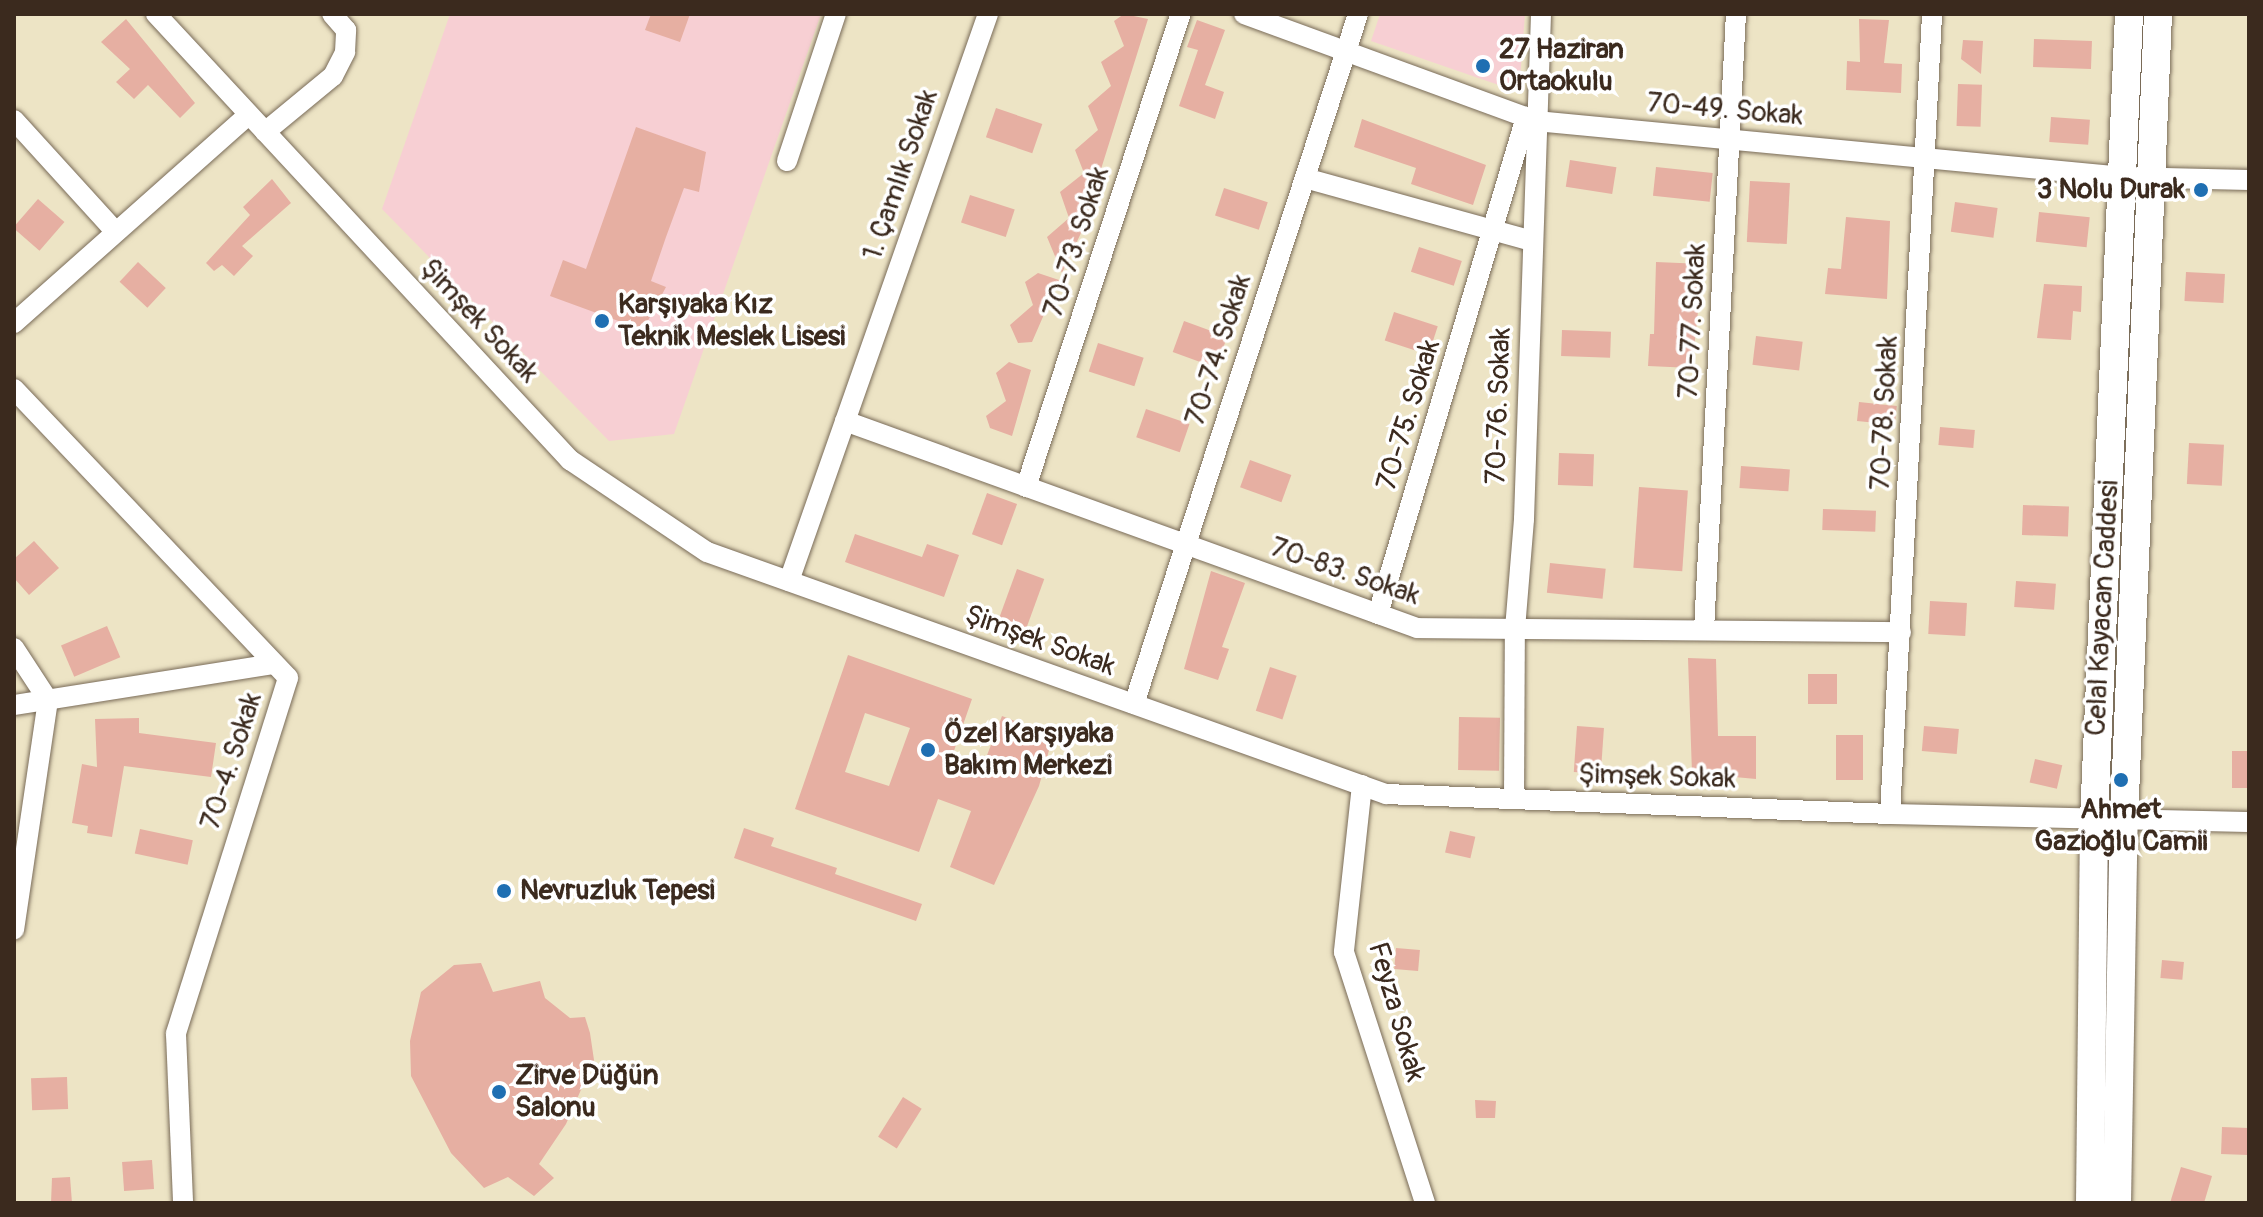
<!DOCTYPE html>
<html>
<head>
<meta charset="utf-8">
<style>
	body { margin:0 }
	#map { position:relative; width:2263px; height:1217px; overflow:hidden; background:#ede4c5; font-family:Pangolin,sans-serif }
	div>[style] { position:absolute }
	[style*='--x'] { left:calc(var(--x)*1px); top:calc(var(--y)*1px); width:calc(var(--w)*1px); rotate:calc(var(--a)*1deg) }
	.built>* { inset:0; background:#f7cfd3 }
	.building>* { inset:0; background:#e6afa2; transform-origin:0 0 }
	.roads { filter:drop-shadow(0 0 2px #796b58) drop-shadow(0 0 2px #796b58) }
	.street>* { height:20px; margin:-10px; padding:0 10px; transform-origin:10px; border-radius:10px; background:#fff }
	.secondary>* { height:28px; margin:-14px; padding:0 14px; transform-origin:14px; border-radius:14px; background:#fff }
	.dots>* { width:22px; height:22px; translate:-50% -50%; box-sizing:border-box; border:4px solid #fff; border-radius:50% }
	span { translate:-50% -50%; white-space:nowrap; text-align:center; line-height:1.15; -webkit-text-stroke:7px #fff; paint-order:stroke }
	.poi-label { font-size:28px; color:#3b2a1e; font-weight:700 }
	.left { translate:0 -50%; text-align:left }
	.right { translate:-100% -50%; text-align:right }
	.street-label { font-size:28px; color:#3b2a1e }
	.frame { position:absolute; inset:0; border:16px solid #3b2a1e; pointer-events:none }
</style>
</head>
<body>
<div id="map">
	<div class="built">
		<div style="clip-path:polygon(450px 14px,821px 14px,674px 434px,609px 441px,382px 209px)"></div>
		<div style="clip-path:polygon(1380px 14px,1525px 14px,1519px 92px,1371px 41px)"></div>
	</div>
	<div class="building">
		<div style="clip-path:polygon(651px 14px,690px 14px,680px 42px,645px 30px)"></div>
		<div style="clip-path:polygon(1124px 14px,1148px 19px,1081px 233px,1062px 273px,1047px 237px,1069px 218px,1060px 192px,1084px 173px,1075px 150px,1098px 130px,1088px 106px,1111px 86px,1101px 62px,1124px 46px,1114px 21px)"></div>
		<div style="clip-path:polygon(126px 19px,195px 103px,180px 118px,148px 85px,134px 99px,116px 82px,130px 69px,101px 42px)"></div>
		<div style="clip-path:polygon(1859px 19px,1889px 20px,1884px 63px,1902px 64px,1901px 93px,1846px 90px,1847px 61px,1860px 62px)"></div>
		<div style="clip-path:polygon(1197px 20px,1225px 30px,1205px 85px,1224px 92px,1215px 119px,1179px 106px,1198px 50px,1187px 47px)"></div>
		<div style="left:2034px;top:39px;width:58px;height:28px;rotate:2deg"></div>
		<div style="clip-path:polygon(1963px 40px,1983px 41px,1981px 74px,1961px 59px)"></div>
		<div style="left:1958px;top:84px;width:24px;height:42px;rotate:2deg"></div>
		<div style="left:996px;top:108px;width:49px;height:31px;rotate:19deg"></div>
		<div style="left:2051px;top:117px;width:39px;height:25px;rotate:4deg"></div>
		<div style="clip-path:polygon(1362px 119px,1486px 165px,1473px 205px,1411px 184px,1416px 168px,1354px 147px)"></div>
		<div style="clip-path:polygon(636px 127px,706px 152px,699px 192px,684px 188px,666px 237px,651px 281px,666px 287px,643px 330px,550px 296px,563px 260px,586px 269px)"></div>
		<div style="left:1570px;top:160px;width:47px;height:27px;rotate:9deg"></div>
		<div style="left:1656px;top:167px;width:57px;height:29px;rotate:6deg"></div>
		<div style="clip-path:polygon(272px 179px,291px 203px,242px 246px,253px 256px,234px 276px,222px 265px,214px 271px,206px 263px,250px 215px,243px 207px)"></div>
		<div style="left:1750px;top:181px;width:40px;height:61px;rotate:3deg"></div>
		<div style="left:1224px;top:188px;width:46px;height:29px;rotate:18deg"></div>
		<div style="left:970px;top:195px;width:47px;height:29px;rotate:18deg"></div>
		<div style="left:38px;top:199px;width:35px;height:38px;rotate:41deg"></div>
		<div style="left:1955px;top:202px;width:43px;height:30px;rotate:8deg"></div>
		<div style="left:2039px;top:212px;width:51px;height:30px;rotate:6deg"></div>
		<div style="clip-path:polygon(1846px 217px,1890px 221px,1887px 299px,1825px 294px,1828px 268px,1841px 269px)"></div>
		<div style="left:1419px;top:247px;width:45px;height:26px;rotate:18deg"></div>
		<div style="left:138px;top:262px;width:38px;height:27px;rotate:43deg"></div>
		<div style="clip-path:polygon(1656px 262px,1703px 264px,1692px 368px,1648px 366px,1650px 334px,1654px 334px)"></div>
		<div style="left:2186px;top:272px;width:39px;height:29px;rotate:3deg"></div>
		<div style="clip-path:polygon(1038px 273px,1059px 280px,1032px 342px,1018px 343px,1010px 325px,1033px 305px,1025px 282px)"></div>
		<div style="clip-path:polygon(2044px 284px,2082px 286px,2081px 312px,2073px 311px,2071px 340px,2037px 338px)"></div>
		<div style="left:1394px;top:312px;width:46px;height:30px;rotate:18deg"></div>
		<div style="left:1184px;top:321px;width:46px;height:33px;rotate:20deg"></div>
		<div style="left:1562px;top:330px;width:49px;height:26px;rotate:2deg"></div>
		<div style="left:1756px;top:336px;width:47px;height:29px;rotate:7deg"></div>
		<div style="left:1098px;top:343px;width:48px;height:30px;rotate:18deg"></div>
		<div style="clip-path:polygon(1009px 362px,1031px 370px,1012px 436px,990px 428px,986px 416px,1006px 401px,996px 373px)"></div>
		<div style="left:1859px;top:402px;width:38px;height:19px;rotate:6deg"></div>
		<div style="left:1146px;top:409px;width:46px;height:30px;rotate:19deg"></div>
		<div style="left:1940px;top:427px;width:35px;height:18px;rotate:5deg"></div>
		<div style="left:2189px;top:443px;width:35px;height:41px;rotate:3deg"></div>
		<div style="left:1559px;top:453px;width:35px;height:32px;rotate:2deg"></div>
		<div style="left:1250px;top:460px;width:44px;height:29px;rotate:20deg"></div>
		<div style="left:1741px;top:466px;width:49px;height:22px;rotate:4deg"></div>
		<div style="left:1639px;top:487px;width:49px;height:81px;rotate:4deg"></div>
		<div style="left:987px;top:493px;width:32px;height:44px;rotate:20deg"></div>
		<div style="left:2023px;top:505px;width:46px;height:30px;rotate:2deg"></div>
		<div style="left:1823px;top:509px;width:53px;height:21px;rotate:2deg"></div>
		<div style="clip-path:polygon(855px 534px,922px 557px,927px 544px,959px 555px,944px 597px,845px 562px)"></div>
		<div style="clip-path:polygon(34px 541px,59px 568px,29px 595px,14px 578px,14px 559px)"></div>
		<div style="left:1550px;top:563px;width:56px;height:30px;rotate:6deg"></div>
		<div style="left:1017px;top:569px;width:29px;height:54px;rotate:20deg"></div>
		<div style="clip-path:polygon(1211px 571px,1245px 583px,1222px 647px,1229px 649px,1218px 680px,1184px 669px)"></div>
		<div style="left:2016px;top:581px;width:40px;height:26px;rotate:4deg"></div>
		<div style="left:1930px;top:601px;width:37px;height:33px;rotate:3deg"></div>
		<div style="left:107px;top:626px;width:34px;height:50px;rotate:67deg"></div>
		<div style="clip-path:polygon(evenodd,848px 655px,972px 699px,948px 768px,981px 771px,1002px 716px,1053px 736px,1039px 786px,994px 885px,950px 867px,971px 811px,938px 799px,919px 852px,795px 809px,848px 655px,865px 713px,910px 728px,889px 786px,845px 772px,865px 713px)"></div>
		<div style="clip-path:polygon(1688px 658px,1716px 659px,1718px 736px,1756px 736px,1756px 779px,1692px 773px)"></div>
		<div style="left:1270px;top:667px;width:28px;height:46px;rotate:18deg"></div>
		<div style="left:1808px;top:674px;width:29px;height:30px"></div>
		<div style="left:1459px;top:717px;width:41px;height:53px;rotate:1deg"></div>
		<div style="clip-path:polygon(139px 718px,139px 733px,216px 743px,211px 777px,124px 766px,112px 837px,87px 833px,88px 826px,72px 823px,82px 764px,97px 767px,95px 719px)"></div>
		<div style="left:1577px;top:726px;width:27px;height:46px;rotate:4deg"></div>
		<div style="left:1924px;top:726px;width:35px;height:25px;rotate:5deg"></div>
		<div style="left:1836px;top:735px;width:27px;height:45px"></div>
		<div style="left:2232px;top:751px;width:17px;height:37px"></div>
		<div style="left:2035px;top:759px;width:28px;height:24px;rotate:13deg"></div>
		<div style="clip-path:polygon(744px 828px,774px 838px,771px 846px,837px 868px,835px 874px,922px 904px,916px 921px,734px 858px)"></div>
		<div style="left:140px;top:829px;width:54px;height:25px;rotate:12deg"></div>
		<div style="left:1450px;top:831px;width:26px;height:22px;rotate:13deg"></div>
		<div style="left:1396px;top:948px;width:24px;height:21px;rotate:5deg"></div>
		<div style="left:2162px;top:960px;width:22px;height:18px;rotate:5deg"></div>
		<div style="clip-path:polygon(481px 963px,493px 992px,540px 981px,545px 998px,570px 1018px,585px 1017px,590px 1033px,594px 1060px,566px 1124px,539px 1164px,554px 1178px,534px 1196px,508px 1177px,484px 1188px,451px 1153px,411px 1076px,410px 1041px,421px 992px,454px 965px)"></div>
		<div style="left:67px;top:1077px;width:32px;height:36px;rotate:88deg"></div>
		<div style="left:903px;top:1097px;width:22px;height:47px;rotate:32deg"></div>
		<div style="clip-path:polygon(1475px 1100px,1496px 1101px,1495px 1118px,1476px 1118px)"></div>
		<div style="left:2222px;top:1127px;width:27px;height:27px;rotate:2deg"></div>
		<div style="left:152px;top:1160px;width:29px;height:30px;rotate:86deg"></div>
		<div style="clip-path:polygon(2181px 1167px,2212px 1176px,2204px 1203px,2170px 1203px)"></div>
		<div style="clip-path:polygon(70px 1177px,72px 1203px,51px 1203px,52px 1178px)"></div>
	</div>
	<div class="roads">
		<div class="street">
			<div style="--x:156;--y:14;--w:609;--a:47.13"></div>
			<div style="--x:570;--y:460;--w:165;--a:33.9"></div>
			<div style="--x:707;--y:552;--w:721;--a:19.62"></div>
			<div style="--x:1386;--y:794;--w:504;--a:2.27"></div>
			<div style="--x:1890;--y:814;--w:359;--a:1.3"></div>
			<div style="--x:1244;--y:14;--w:311;--a:20.1"></div>
			<div style="--x:1536;--y:121;--w:590;--a:5.45"></div>
			<div style="--x:2123;--y:177;--w:126;--a:1.4"></div>
			<div style="--x:14;--y:120;--w:151;--a:47.7"></div>
			<div style="--x:265;--y:132;--w:88;--a:-39.5"></div>
			<div style="--x:333;--y:76;--w:27;--a:-63"></div>
			<div style="--x:345;--y:52;--w:22;--a:-87"></div>
			<div style="--x:346;--y:30;--w:21;--a:-131"></div>
			<div style="--x:787;--y:161;--w:155;--a:-71.6"></div>
			<div style="--x:1305;--y:178;--w:236;--a:15.5"></div>
			<div style="--x:14;--y:323;--w:314;--a:-41.6"></div>
			<div style="--x:14;--y:389;--w:398;--a:46.5"></div>
			<div style="--x:288;--y:678;--w:373;--a:107.5"></div>
			<div style="--x:176;--y:1034;--w:169;--a:87.6"></div>
			<div style="--x:845;--y:421;--w:608;--a:19.89"></div>
			<div style="--x:1417;--y:628;--w:484;--a:0.5"></div>
			<div style="--x:1026;--y:487;--w:498;--a:-71.9"></div>
			<div style="--x:789;--y:581;--w:601;--a:-70.66"></div>
			<div style="--x:1378;--y:614;--w:519;--a:-73.42"></div>
			<div style="--x:1704;--y:630;--w:617;--a:-87.03"></div>
			<div style="--x:14;--y:648;--w:62;--a:56.8"></div>
			<div style="--x:48;--y:700;--w:232;--a:98.4"></div>
			<div style="--x:1134;--y:704;--w:725;--a:-72.01"></div>
			<div style="--x:14;--y:705;--w:263;--a:-9"></div>
			<div style="--x:1362;--y:785;--w:168;--a:96.2"></div>
			<div style="--x:1344;--y:952;--w:264;--a:72.1"></div>
			<div style="--x:1514;--y:799;--w:170;--a:-89.7"></div>
			<div style="--x:1515;--y:629;--w:110;--a:-85.3"></div>
			<div style="--x:1524;--y:519;--w:505;--a:-88.07"></div>
			<div style="--x:1890;--y:814;--w:801;--a:-86.99"></div>
		</div>
		<div class="secondary">
			<div style="--x:2090;--y:1203;--w:384;--a:-89.4"></div>
			<div style="--x:2094;--y:819;--w:806;--a:-87.51"></div>
			<div style="--x:2117;--y:1203;--w:384;--a:-89"></div>
			<div style="--x:2124;--y:819;--w:806;--a:-87.58"></div>
		</div>
	</div>
	<div class="dots">
		<div style="left:1483px;top:66px;background:#1f6fb2"></div>
		<div style="left:2201px;top:190px;background:#1f6fb2"></div>
		<div style="left:602px;top:321px;background:#1f6fb2"></div>
		<div style="left:928px;top:750px;background:#1f6fb2"></div>
		<div style="left:2121px;top:780px;background:#1f6fb2"></div>
		<div style="left:504px;top:891px;background:#1f6fb2"></div>
		<div style="left:499px;top:1092px;background:#1f6fb2"></div>
	</div>
	<div class="poi-label">
		<span class="left" style="left:1499px;top:66px">27 Haziran<br>Ortaokulu</span>
		<span class="right" style="left:2185px;top:190px">3 Nolu Durak</span>
		<span class="left" style="left:618px;top:321px">Karşıyaka Kız<br>Teknik Meslek Lisesi</span>
		<span class="left" style="left:944px;top:750px">Özel Karşıyaka<br>Bakım Merkezi</span>
		<span style="left:2121px;top:826px">Ahmet<br>Gazioğlu Camii</span>
		<span class="left" style="left:520px;top:891px">Nevruzluk Tepesi</span>
		<span class="left" style="left:515px;top:1092px">Zirve Düğün<br>Salonu</span>
	</div>
	<div class="street-label">
		<span style="left:1725px;top:110px;rotate:5deg">70-49. Sokak</span>
		<span style="left:901px;top:175px;rotate:-71deg">1. Çamlık Sokak</span>
		<span style="left:1077px;top:242px;rotate:-72deg">70-73. Sokak</span>
		<span style="left:479px;top:321px;rotate:47deg">Şimşek Sokak</span>
		<span style="left:1693px;top:321px;rotate:-87deg">70-77. Sokak</span>
		<span style="left:1219px;top:350px;rotate:-72deg">70-74. Sokak</span>
		<span style="left:1499px;top:406px;rotate:-88deg">70-76. Sokak</span>
		<span style="left:1885px;top:413px;rotate:-87deg">70-78. Sokak</span>
		<span style="left:1409px;top:415px;rotate:-73deg">70-75. Sokak</span>
		<span style="left:1345px;top:572px;rotate:19deg">70-83. Sokak</span>
		<span style="left:2103px;top:608px;rotate:-87deg">Celal Kayacan Caddesi</span>
		<span style="left:1040px;top:641px;rotate:20deg">Şimşek Sokak</span>
		<span style="left:232px;top:761px;rotate:-72deg">70-4. Sokak</span>
		<span style="left:1657px;top:777px;rotate:2deg">Şimşek Sokak</span>
		<span style="left:1396px;top:1012px;rotate:74deg">Feyza Sokak</span>
	</div>
	<div class="frame"></div>
</div>
</body>
</html>
